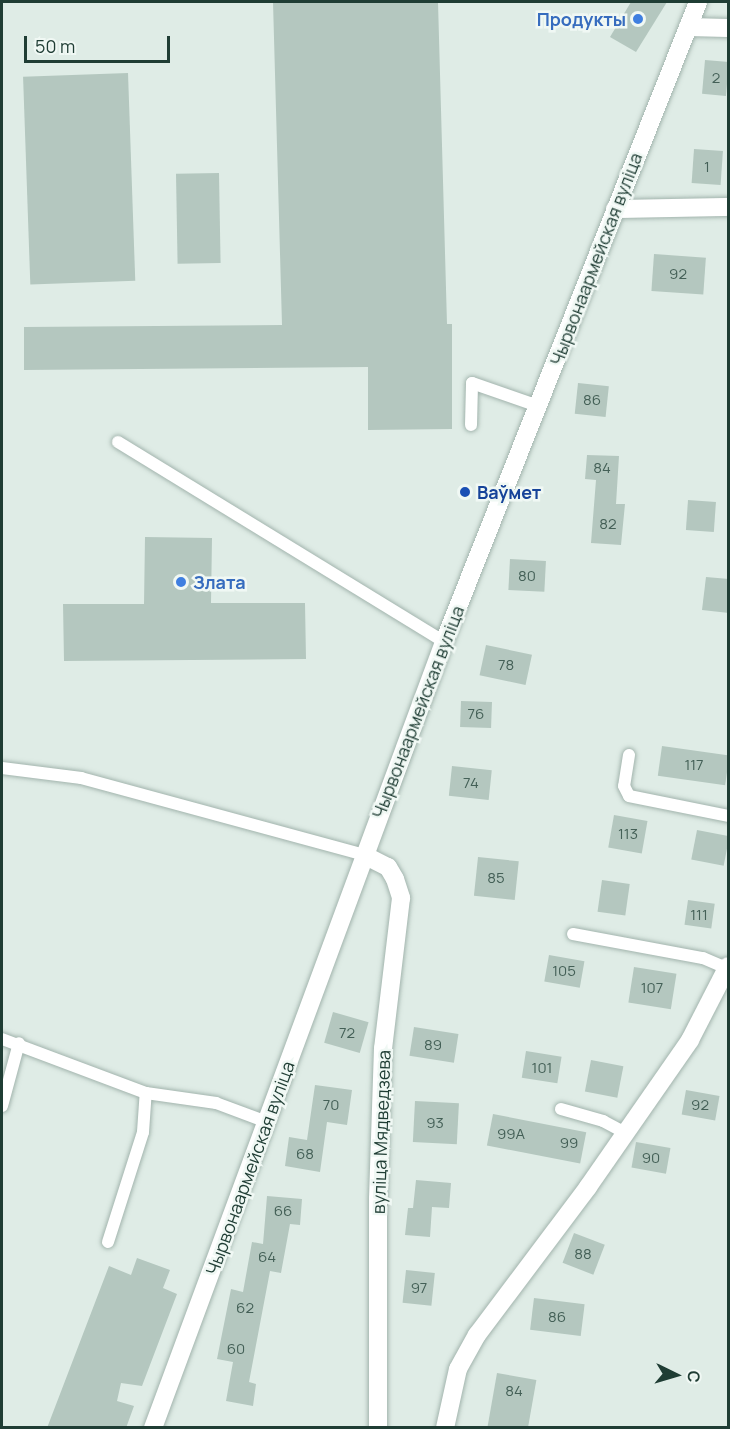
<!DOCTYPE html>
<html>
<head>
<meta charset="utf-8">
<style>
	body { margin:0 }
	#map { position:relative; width:730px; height:1429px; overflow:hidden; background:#dfece6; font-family:Manrope,sans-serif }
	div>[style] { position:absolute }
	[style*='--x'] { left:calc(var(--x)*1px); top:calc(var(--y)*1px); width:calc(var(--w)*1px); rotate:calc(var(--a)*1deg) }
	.building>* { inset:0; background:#b4c7bf; transform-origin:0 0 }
	.roads { filter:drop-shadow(0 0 2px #a2b4ad) drop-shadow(0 0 2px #a2b4ad) }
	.lane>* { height:12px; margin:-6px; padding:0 6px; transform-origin:6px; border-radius:6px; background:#fff }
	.street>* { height:18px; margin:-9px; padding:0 9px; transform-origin:9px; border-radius:9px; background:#fff }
	.secondary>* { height:18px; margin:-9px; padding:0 9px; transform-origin:9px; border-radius:9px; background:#fff }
	.dots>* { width:16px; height:16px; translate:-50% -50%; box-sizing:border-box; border:3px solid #f0f8f4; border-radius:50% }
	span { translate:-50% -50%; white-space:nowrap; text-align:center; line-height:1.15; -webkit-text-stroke:5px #f0f8f4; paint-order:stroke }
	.number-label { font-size:15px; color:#446057 }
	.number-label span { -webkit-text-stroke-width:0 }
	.shop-label { font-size:18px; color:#366cbe; font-weight:700 }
	.right { translate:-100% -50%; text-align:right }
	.left { translate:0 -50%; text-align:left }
	.street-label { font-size:18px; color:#1f3d34 }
	.transit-label { font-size:18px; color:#164399; font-weight:700 }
	.frame { position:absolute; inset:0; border:3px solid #1f3d34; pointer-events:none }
	.north { position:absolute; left:646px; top:1345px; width:60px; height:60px; -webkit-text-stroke:4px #f0f8f4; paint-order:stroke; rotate:95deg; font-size:16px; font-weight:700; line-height:24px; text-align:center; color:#1f3d34 }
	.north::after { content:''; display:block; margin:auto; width:21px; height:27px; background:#1f3d34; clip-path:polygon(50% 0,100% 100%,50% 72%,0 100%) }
	.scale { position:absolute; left:24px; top:36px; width:146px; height:27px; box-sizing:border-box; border:3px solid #1f3d34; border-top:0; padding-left:8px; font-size:18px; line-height:21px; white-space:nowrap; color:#1f3d34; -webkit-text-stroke:4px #f0f8f4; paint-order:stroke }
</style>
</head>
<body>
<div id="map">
	<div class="building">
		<div style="clip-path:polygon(273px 2px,438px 2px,447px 324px,452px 324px,452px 429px,368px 430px,368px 367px,24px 370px,24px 327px,282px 325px)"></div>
		<div style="clip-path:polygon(631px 2px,667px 2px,636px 52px,610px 37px)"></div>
		<div style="left:705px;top:60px;width:24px;height:34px;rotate:5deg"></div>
		<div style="left:128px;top:73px;width:208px;height:105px;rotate:88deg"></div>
		<div style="left:694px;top:149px;width:29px;height:34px;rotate:4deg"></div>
		<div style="left:219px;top:173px;width:90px;height:43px;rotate:89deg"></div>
		<div style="left:654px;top:254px;width:52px;height:37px;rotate:4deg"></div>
		<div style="left:578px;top:383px;width:31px;height:31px;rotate:6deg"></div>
		<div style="clip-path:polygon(587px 455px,619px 456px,616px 504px,625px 504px,621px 545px,591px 543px,596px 480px,585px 479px)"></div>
		<div style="left:688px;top:500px;width:28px;height:30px;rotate:4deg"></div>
		<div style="clip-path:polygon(145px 537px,212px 538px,211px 603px,305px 603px,306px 659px,64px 661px,63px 604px,144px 604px)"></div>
		<div style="left:510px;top:559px;width:36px;height:31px;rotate:3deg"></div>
		<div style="clip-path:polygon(706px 577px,729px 579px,729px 613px,702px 610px)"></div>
		<div style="left:486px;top:645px;width:47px;height:31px;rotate:12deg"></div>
		<div style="left:461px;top:701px;width:31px;height:26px;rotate:2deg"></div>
		<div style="left:662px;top:746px;width:68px;height:30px;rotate:8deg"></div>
		<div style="left:452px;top:766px;width:40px;height:30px;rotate:6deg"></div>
		<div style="left:614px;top:815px;width:34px;height:33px;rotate:10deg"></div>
		<div style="left:697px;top:830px;width:33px;height:30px;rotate:11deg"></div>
		<div style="left:478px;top:857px;width:41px;height:39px;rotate:6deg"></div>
		<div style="left:602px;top:880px;width:28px;height:32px;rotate:8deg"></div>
		<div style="left:688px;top:900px;width:27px;height:25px;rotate:8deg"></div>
		<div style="left:549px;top:955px;width:36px;height:27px;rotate:10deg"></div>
		<div style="left:634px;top:967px;width:43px;height:36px;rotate:9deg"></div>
		<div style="left:333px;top:1012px;width:37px;height:32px;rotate:16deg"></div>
		<div style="left:414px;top:1027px;width:45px;height:29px;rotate:9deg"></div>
		<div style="left:526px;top:1051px;width:36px;height:27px;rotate:9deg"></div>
		<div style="left:591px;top:1060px;width:33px;height:32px;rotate:11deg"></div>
		<div style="clip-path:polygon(315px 1085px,352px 1090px,347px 1125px,327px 1122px,320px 1172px,285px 1166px,289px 1137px,307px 1140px)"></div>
		<div style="left:686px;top:1090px;width:34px;height:25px;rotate:10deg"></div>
		<div style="left:415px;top:1101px;width:44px;height:41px;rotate:3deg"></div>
		<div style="left:493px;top:1114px;width:95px;height:32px;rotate:11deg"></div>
		<div style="left:636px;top:1142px;width:35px;height:26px;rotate:10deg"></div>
		<div style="clip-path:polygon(416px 1180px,451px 1183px,449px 1208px,432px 1207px,430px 1237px,405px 1235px,408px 1208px,413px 1208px)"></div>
		<div style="clip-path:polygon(267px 1196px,302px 1199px,300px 1225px,290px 1224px,281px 1273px,270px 1271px,249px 1382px,256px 1384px,253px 1406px,226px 1401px,233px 1362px,217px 1359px,231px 1289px,243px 1292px,252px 1242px,263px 1244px)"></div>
		<div style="left:574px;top:1233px;width:33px;height:32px;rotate:21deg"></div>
		<div style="clip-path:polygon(137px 1258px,170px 1270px,163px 1288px,177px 1294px,142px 1386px,121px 1383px,117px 1401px,134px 1406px,126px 1428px,47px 1428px,109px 1266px,131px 1275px)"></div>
		<div style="left:406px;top:1270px;width:29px;height:33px;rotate:6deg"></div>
		<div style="left:534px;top:1298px;width:51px;height:32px;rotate:7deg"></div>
		<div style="left:497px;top:1373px;width:40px;height:56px;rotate:10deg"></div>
	</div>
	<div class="roads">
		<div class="lane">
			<div style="--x:471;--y:425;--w:42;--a:-88.6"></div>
			<div style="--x:472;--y:383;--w:70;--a:19.2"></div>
			<div style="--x:118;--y:442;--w:382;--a:31.5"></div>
			<div style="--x:629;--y:755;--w:31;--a:99"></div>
			<div style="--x:624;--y:786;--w:11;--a:63"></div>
			<div style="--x:629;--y:796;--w:101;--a:11.4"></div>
			<div style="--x:2;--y:768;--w:80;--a:7.2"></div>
			<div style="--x:81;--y:778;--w:293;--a:15.2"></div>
			<div style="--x:573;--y:934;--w:132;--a:10.5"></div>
			<div style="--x:703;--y:958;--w:26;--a:23"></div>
			<div style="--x:2;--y:1039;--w:154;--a:20.6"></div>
			<div style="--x:146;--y:1093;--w:71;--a:8.1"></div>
			<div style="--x:216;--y:1103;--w:54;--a:20.4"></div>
			<div style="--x:2;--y:1106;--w:65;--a:-74.9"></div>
			<div style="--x:561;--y:1109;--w:44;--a:15.9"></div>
			<div style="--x:603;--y:1121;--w:26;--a:28"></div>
			<div style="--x:108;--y:1242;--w:115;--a:-72.3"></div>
			<div style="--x:143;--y:1132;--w:39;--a:-86"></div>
		</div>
		<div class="street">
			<div style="--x:688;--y:27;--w:40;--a:1.4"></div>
			<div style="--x:615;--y:209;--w:113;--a:-1"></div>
			<div style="--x:445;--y:1428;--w:60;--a:-77.6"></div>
			<div style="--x:458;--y:1369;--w:39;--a:-61"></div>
			<div style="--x:477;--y:1335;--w:185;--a:-53.1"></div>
			<div style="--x:588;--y:1187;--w:179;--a:-55.2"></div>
			<div style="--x:690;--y:1040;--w:83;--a:-62.8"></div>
		</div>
		<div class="secondary">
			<div style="--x:364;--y:855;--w:27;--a:27"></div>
			<div style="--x:388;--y:867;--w:14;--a:60"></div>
			<div style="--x:395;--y:879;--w:20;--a:72"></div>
			<div style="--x:401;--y:898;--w:151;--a:96.8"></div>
			<div style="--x:383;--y:1048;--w:151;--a:91.9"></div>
			<div style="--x:378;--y:1199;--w:229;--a:90"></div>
			<div style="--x:153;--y:1428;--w:838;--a:-69.68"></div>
			<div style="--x:444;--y:642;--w:689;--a:-68.35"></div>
		</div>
	</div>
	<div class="dots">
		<div style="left:638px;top:19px;background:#3f7fe0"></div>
		<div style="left:465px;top:492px;background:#1a4fb4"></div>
		<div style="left:181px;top:582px;background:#3f7fe0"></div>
	</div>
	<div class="number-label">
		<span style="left:716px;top:78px">2</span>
		<span style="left:707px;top:167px">1</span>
		<span style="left:678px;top:274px">92</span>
		<span style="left:592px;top:400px">86</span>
		<span style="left:602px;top:468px">84</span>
		<span style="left:608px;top:524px">82</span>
		<span style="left:527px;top:576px">80</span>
		<span style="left:506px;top:665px">78</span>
		<span style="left:476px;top:714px">76</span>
		<span style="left:694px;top:765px">117</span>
		<span style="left:471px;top:783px">74</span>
		<span style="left:628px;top:834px">113</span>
		<span style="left:496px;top:878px">85</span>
		<span style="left:699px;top:915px">111</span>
		<span style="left:564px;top:971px">105</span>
		<span style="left:652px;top:988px">107</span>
		<span style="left:347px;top:1033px">72</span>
		<span style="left:433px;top:1045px">89</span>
		<span style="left:542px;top:1068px">101</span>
		<span style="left:331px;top:1105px">70</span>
		<span style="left:700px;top:1105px">92</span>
		<span style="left:435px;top:1123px">93</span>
		<span style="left:511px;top:1134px">99А</span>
		<span style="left:569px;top:1143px">99</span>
		<span style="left:305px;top:1154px">68</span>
		<span style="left:651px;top:1158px">90</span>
		<span style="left:283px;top:1211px">66</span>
		<span style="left:583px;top:1254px">88</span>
		<span style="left:267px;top:1257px">64</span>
		<span style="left:419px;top:1288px">97</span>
		<span style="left:245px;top:1308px">62</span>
		<span style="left:557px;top:1317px">86</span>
		<span style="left:236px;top:1349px">60</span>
		<span style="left:514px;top:1391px">84</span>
	</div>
	<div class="shop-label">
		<span class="right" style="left:626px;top:19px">Продукты</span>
		<span class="left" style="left:193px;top:582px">Злата</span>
	</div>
	<div class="street-label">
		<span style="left:596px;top:259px;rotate:-69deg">Чырвонаармейская вуліца</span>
		<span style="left:418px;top:712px;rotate:-69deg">Чырвонаармейская вуліца</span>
		<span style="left:381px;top:1132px;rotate:-88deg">вуліца Мядведзева</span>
		<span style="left:250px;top:1168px;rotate:-70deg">Чырвонаармейская вуліца</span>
	</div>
	<div class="transit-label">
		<span class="left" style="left:477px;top:492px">Ваўмет</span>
	</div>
	<div class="frame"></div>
	<div class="north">С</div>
	<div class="scale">50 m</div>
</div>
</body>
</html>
